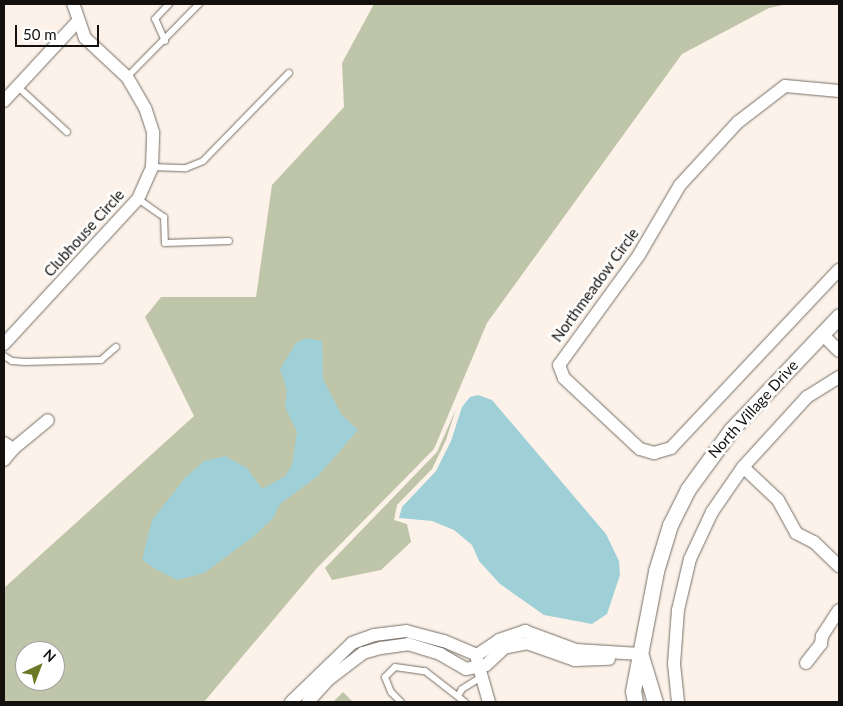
<!DOCTYPE html>
<html>
<head>
<meta charset="utf-8">
<style>
	body { margin:0 }
	#map { position:relative; width:843px; height:706px; overflow:hidden; background:#fcf2e9; font-family:Lato,sans-serif }
	div>[style] { position:absolute }
	[style*='--x'] { left:calc(var(--x)*1px); top:calc(var(--y)*1px); width:calc(var(--w)*1px); rotate:calc(var(--a)*1deg) }
	.green>* { inset:0; background:#bfc5a9 }
	.water>* { inset:0; background:#9fcfd7 }
	.roads { filter:drop-shadow(0 0 1px #766e66) drop-shadow(0 0 1px #766e66) }
	.service>* { height:6px; margin:-3px; padding:0 3px; transform-origin:3px; border-radius:3px; background:#fff }
	.minor>* { height:12px; margin:-6px; padding:0 6px; transform-origin:6px; border-radius:6px; background:#fff }
	.tertiary>* { height:15px; margin:-7.5px; padding:0 7.5px; transform-origin:7.5px; border-radius:7.5px; background:#fff }
	span { translate:-50% -50%; white-space:nowrap; text-align:center; line-height:1.15; -webkit-text-stroke:5px #fff; paint-order:stroke }
	.street-label { font-size:15px; color:#13100d }
	.frame { position:absolute; inset:0; border:5px solid #13100d; pointer-events:none }
	.north { position:absolute; left:15px; top:641px; width:50px; height:50px; box-sizing:border-box; background:#fff; border:1px solid #a19f9e; border-radius:50%; rotate:43deg; font-size:14px; font-weight:700; line-height:20px; text-align:center; color:#13100d }
	.north::after { content:''; display:block; margin:auto; width:18px; height:22px; background:#6b7825; clip-path:polygon(50% 0,100% 100%,50% 72%,0 100%) }
	.scale { position:absolute; left:15px; top:25px; width:84px; height:22px; box-sizing:border-box; border:2px solid #13100d; border-top:0; padding-left:6px; font-size:15px; line-height:18px; white-space:nowrap; color:#13100d; -webkit-text-stroke:4px #fff; paint-order:stroke }
</style>
</head>
<body>
<div id="map">
	<div class="green">
		<div style="clip-path:polygon(evenodd,374px 4px,788px 4px,769px 8px,682px 54px,487px 323px,434px 449px,317px 568px,204px 702px,4px 702px,4px 588px,194px 416px,145px 317px,161px 297px,256px 297px,272px 185px,344px 107px,342px 63px,374px 4px,25px 651px,55px 651px,55px 681px,25px 681px,25px 651px)"></div>
		<div style="clip-path:polygon(456px 409px,446px 440px,432px 469px,397px 505px,394px 520px,407px 524px,411px 542px,381px 570px,332px 580px,325px 568px,437px 452px)"></div>
		<div style="clip-path:polygon(343px 692px,353px 702px,333px 702px)"></div>
	</div>
	<div class="water">
		<div style="clip-path:polygon(306px 338px,322px 341px,323px 379px,341px 414px,358px 430px,318px 476px,280px 504px,273px 518px,253px 537px,204px 573px,177px 580px,157px 570px,142px 560px,152px 520px,185px 478px,204px 461px,225px 456px,247px 468px,262px 489px,285px 476px,292px 465px,297px 432px,285px 407px,287px 390px,280px 369px,296px 343px)"></div>
		<div style="clip-path:polygon(478px 395px,492px 400px,606px 534px,619px 561px,620px 575px,607px 614px,592px 624px,544px 615px,500px 584px,479px 561px,472px 545px,454px 530px,432px 521px,399px 518px,402px 507px,436px 471px,451px 441px,462px 407px,470px 397px)"></div>
	</div>
	<div class="roads">
		<div class="service">
			<div style="--x:165;--y:41;--w:24;--a:-114"></div>
			<div style="--x:155;--y:19;--w:21;--a:-47"></div>
			<div style="--x:127;--y:77;--w:103;--a:-45.4"></div>
			<div style="--x:17;--y:86;--w:68;--a:42.6"></div>
			<div style="--x:152;--y:167;--w:34;--a:2"></div>
			<div style="--x:186;--y:168;--w:18;--a:-22"></div>
			<div style="--x:203;--y:161;--w:123;--a:-45.7"></div>
			<div style="--x:138;--y:199;--w:32;--a:35"></div>
			<div style="--x:164;--y:217;--w:26;--a:88"></div>
			<div style="--x:165;--y:243;--w:64;--a:-1.8"></div>
			<div style="--x:4;--y:356;--w:9;--a:32"></div>
			<div style="--x:12;--y:361;--w:13;--a:4"></div>
			<div style="--x:25;--y:362;--w:76;--a:-1.5"></div>
			<div style="--x:101;--y:360;--w:20;--a:-41"></div>
			<div style="--x:458;--y:696;--w:8;--a:-60"></div>
			<div style="--x:462;--y:689;--w:22;--a:-32"></div>
			<div style="--x:401;--y:702;--w:14;--a:-135"></div>
			<div style="--x:391;--y:692;--w:16;--a:-112"></div>
			<div style="--x:385;--y:677;--w:14;--a:-45"></div>
			<div style="--x:395;--y:667;--w:30;--a:8"></div>
			<div style="--x:425;--y:671;--w:51;--a:37.8"></div>
		</div>
		<div class="minor">
			<div style="--x:839;--y:91;--w:54;--a:-174.7"></div>
			<div style="--x:785;--y:86;--w:59;--a:142.5"></div>
			<div style="--x:738;--y:122;--w:86;--a:132.6"></div>
			<div style="--x:680;--y:185;--w:81;--a:120.4"></div>
			<div style="--x:639;--y:255;--w:136;--a:126"></div>
			<div style="--x:559;--y:365;--w:14;--a:69"></div>
			<div style="--x:564;--y:378;--w:104;--a:43.1"></div>
			<div style="--x:640;--y:449;--w:15;--a:16"></div>
			<div style="--x:654;--y:453;--w:18;--a:-16"></div>
			<div style="--x:671;--y:448;--w:245;--a:-46.7"></div>
			<div style="--x:4;--y:101;--w:109;--a:-47.2"></div>
			<div style="--x:822;--y:334;--w:24;--a:45"></div>
			<div style="--x:4;--y:344;--w:197;--a:-47.3"></div>
			<div style="--x:138;--y:199;--w:35;--a:-66"></div>
			<div style="--x:152;--y:167;--w:35;--a:-88"></div>
			<div style="--x:153;--y:132;--w:25;--a:-108"></div>
			<div style="--x:145;--y:108;--w:36;--a:-120"></div>
			<div style="--x:127;--y:77;--w:57;--a:-137.1"></div>
			<div style="--x:85;--y:38;--w:36;--a:-109"></div>
			<div style="--x:4;--y:443;--w:11;--a:34"></div>
			<div style="--x:13;--y:449;--w:45;--a:-39.6"></div>
			<div style="--x:4;--y:460;--w:14;--a:-51"></div>
			<div style="--x:743;--y:467;--w:48;--a:43.3"></div>
			<div style="--x:778;--y:500;--w:38;--a:61"></div>
			<div style="--x:796;--y:533;--w:20;--a:27"></div>
			<div style="--x:814;--y:542;--w:35;--a:44"></div>
			<div style="--x:477;--y:660;--w:44;--a:74.1"></div>
			<div style="--x:806;--y:663;--w:24;--a:-52"></div>
			<div style="--x:821;--y:644;--w:8;--a:-83"></div>
			<div style="--x:822;--y:636;--w:31;--a:-57"></div>
			<div style="--x:291;--y:702;--w:85;--a:-44"></div>
			<div style="--x:352;--y:643;--w:23;--a:-20"></div>
			<div style="--x:374;--y:635;--w:32;--a:-7"></div>
			<div style="--x:406;--y:631;--w:39;--a:15"></div>
			<div style="--x:444;--y:641;--w:36;--a:23"></div>
			<div style="--x:477;--y:655;--w:27;--a:-34"></div>
			<div style="--x:499;--y:640;--w:28;--a:-19"></div>
			<div style="--x:525;--y:631;--w:54;--a:20.4"></div>
			<div style="--x:576;--y:650;--w:64;--a:3.6"></div>
			<div style="--x:308;--y:702;--w:31;--a:-48"></div>
			<div style="--x:329;--y:679;--w:43;--a:-37.4"></div>
			<div style="--x:363;--y:653;--w:19;--a:-16"></div>
			<div style="--x:381;--y:648;--w:27;--a:-8"></div>
			<div style="--x:408;--y:644;--w:34;--a:17"></div>
			<div style="--x:440;--y:654;--w:30;--a:30"></div>
			<div style="--x:466;--y:669;--w:20;--a:-11"></div>
			<div style="--x:486;--y:665;--w:25;--a:-43"></div>
			<div style="--x:504;--y:648;--w:24;--a:-12"></div>
			<div style="--x:527;--y:643;--w:51;--a:19.5"></div>
			<div style="--x:575;--y:660;--w:34;--a:-2"></div>
			<div style="--x:678;--y:702;--w:38;--a:-96"></div>
			<div style="--x:674;--y:664;--w:54;--a:-85.8"></div>
			<div style="--x:678;--y:610;--w:52;--a:-76.8"></div>
			<div style="--x:690;--y:559;--w:52;--a:-64.9"></div>
			<div style="--x:712;--y:512;--w:55;--a:-55.4"></div>
			<div style="--x:743;--y:467;--w:95;--a:-47.6"></div>
			<div style="--x:807;--y:397;--w:38;--a:-32"></div>
		</div>
		<div class="tertiary">
			<div style="--x:641;--y:656;--w:48;--a:73.1"></div>
			<div style="--x:635;--y:702;--w:11;--a:-100"></div>
			<div style="--x:633;--y:691;--w:122;--a:-79.1"></div>
			<div style="--x:656;--y:571;--w:48;--a:-73.1"></div>
			<div style="--x:670;--y:525;--w:40;--a:-63.4"></div>
			<div style="--x:688;--y:489;--w:73;--a:-53.9"></div>
			<div style="--x:731;--y:430;--w:157;--a:-46.5"></div>
		</div>
	</div>
	<div class="street-label">
		<span style="left:84px;top:233px;rotate:-48deg">Clubhouse Circle</span>
		<span style="left:595px;top:285px;rotate:-54deg">Northmeadow Circle</span>
		<span style="left:753px;top:409px;rotate:-48deg">North Village Drive</span>
	</div>
	<div class="frame"></div>
	<div class="north">N</div>
	<div class="scale">50 m</div>
</div>
</body>
</html>
